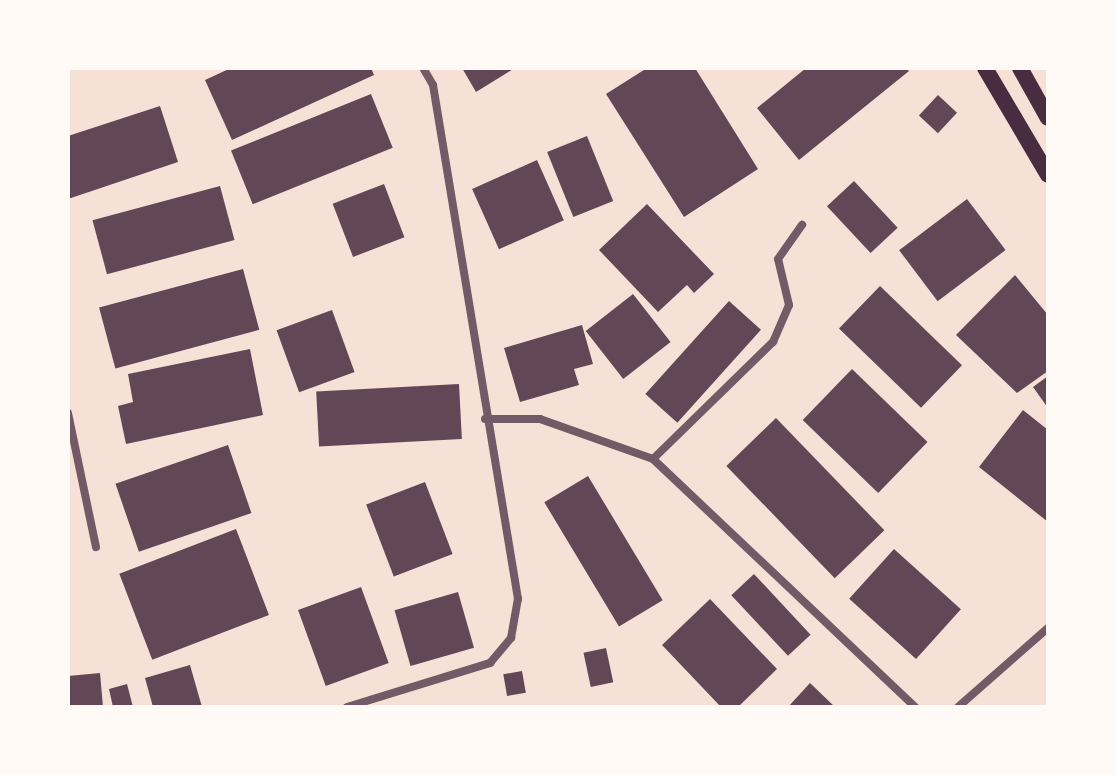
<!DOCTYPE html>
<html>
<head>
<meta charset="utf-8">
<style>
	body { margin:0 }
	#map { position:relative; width:1116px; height:775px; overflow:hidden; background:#f7e1d7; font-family:"Public Sans",sans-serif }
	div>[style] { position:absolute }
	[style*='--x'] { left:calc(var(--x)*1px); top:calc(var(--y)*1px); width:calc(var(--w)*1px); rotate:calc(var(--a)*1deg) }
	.building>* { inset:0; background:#644757; transform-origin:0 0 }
	.minor>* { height:8px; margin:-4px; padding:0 4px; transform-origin:4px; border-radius:4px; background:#755966 }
	.secondary>* { height:16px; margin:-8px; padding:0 8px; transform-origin:8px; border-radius:8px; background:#4a2c40 }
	span { translate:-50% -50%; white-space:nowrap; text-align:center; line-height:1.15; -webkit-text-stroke:6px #fffaf5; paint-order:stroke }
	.frame { position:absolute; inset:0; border:70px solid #fffaf5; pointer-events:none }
</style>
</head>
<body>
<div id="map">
	<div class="building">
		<div style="clip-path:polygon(231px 68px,371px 68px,374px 75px,232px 140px,205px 80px)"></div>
		<div style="clip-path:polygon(462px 68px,515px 68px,476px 92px)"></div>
		<div style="clip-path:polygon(647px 68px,695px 68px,758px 169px,684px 217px,606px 94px)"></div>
		<div style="clip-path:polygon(806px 68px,906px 68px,909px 71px,799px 160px,757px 108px)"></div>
		<div style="left:371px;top:94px;width:58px;height:151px;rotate:68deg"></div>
		<div style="left:938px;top:95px;width:26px;height:28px;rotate:43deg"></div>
		<div style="clip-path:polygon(160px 106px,178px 162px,68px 199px,68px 136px)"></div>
		<div style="left:587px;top:136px;width:70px;height:43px;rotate:68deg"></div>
		<div style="left:537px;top:160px;width:66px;height:71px;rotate:66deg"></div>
		<div style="left:854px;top:181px;width:64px;height:37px;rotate:47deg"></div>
		<div style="left:384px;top:184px;width:57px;height:55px;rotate:69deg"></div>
		<div style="left:220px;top:186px;width:56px;height:132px;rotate:75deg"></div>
		<div style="left:967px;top:199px;width:64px;height:85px;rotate:53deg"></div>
		<div style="clip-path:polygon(647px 204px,714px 274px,694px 293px,687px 285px,658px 312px,599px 250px)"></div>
		<div style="left:243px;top:269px;width:63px;height:149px;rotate:75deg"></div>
		<div style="clip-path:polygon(1015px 275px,1048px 315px,1048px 371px,1017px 393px,956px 335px)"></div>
		<div style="left:880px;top:286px;width:114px;height:59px;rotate:44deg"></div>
		<div style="left:633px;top:294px;width:61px;height:60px;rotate:52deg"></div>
		<div style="left:729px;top:301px;width:43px;height:125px;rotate:42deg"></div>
		<div style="left:332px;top:310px;width:66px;height:59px;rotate:70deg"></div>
		<div style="clip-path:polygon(582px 325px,593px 364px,574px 369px,579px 385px,520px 402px,504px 348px)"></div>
		<div style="clip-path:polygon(250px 349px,263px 415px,126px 444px,118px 406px,133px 402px,128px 374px)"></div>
		<div style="left:852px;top:369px;width:105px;height:71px;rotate:44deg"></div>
		<div style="clip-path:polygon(1048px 376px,1048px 408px,1033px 387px)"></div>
		<div style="left:459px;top:384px;width:55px;height:143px;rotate:87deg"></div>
		<div style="clip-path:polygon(1023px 410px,1048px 430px,1048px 522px,979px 467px)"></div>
		<div style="left:776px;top:418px;width:156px;height:69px;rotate:46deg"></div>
		<div style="left:228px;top:445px;width:72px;height:119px;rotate:71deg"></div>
		<div style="left:588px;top:476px;width:145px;height:51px;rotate:59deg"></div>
		<div style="left:425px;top:482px;width:77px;height:63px;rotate:69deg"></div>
		<div style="left:236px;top:529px;width:92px;height:125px;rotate:69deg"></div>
		<div style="left:894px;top:549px;width:90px;height:67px;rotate:42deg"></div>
		<div style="left:754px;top:574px;width:83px;height:31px;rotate:47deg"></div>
		<div style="left:361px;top:587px;width:81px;height:67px;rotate:70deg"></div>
		<div style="left:458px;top:592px;width:58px;height:66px;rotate:74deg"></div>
		<div style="clip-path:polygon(710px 599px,777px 669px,738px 707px,721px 707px,662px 645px)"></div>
		<div style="left:606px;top:648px;width:35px;height:23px;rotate:78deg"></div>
		<div style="clip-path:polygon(190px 665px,202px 707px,153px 707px,145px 678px)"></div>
		<div style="left:522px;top:671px;width:22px;height:19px;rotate:80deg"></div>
		<div style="clip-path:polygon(100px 673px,103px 707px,68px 707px,68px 676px)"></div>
		<div style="clip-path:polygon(810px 683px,835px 707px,788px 707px)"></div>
		<div style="clip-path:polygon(127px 684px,133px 707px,113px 707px,109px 689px)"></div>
	</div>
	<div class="minor">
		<div style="--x:68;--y:413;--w:137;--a:78.2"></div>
		<div style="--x:485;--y:419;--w:55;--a:0"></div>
		<div style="--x:540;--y:419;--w:120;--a:19.5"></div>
		<div style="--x:653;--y:459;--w:361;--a:43.4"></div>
		<div style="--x:653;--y:459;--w:168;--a:-44.3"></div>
		<div style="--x:773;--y:342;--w:40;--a:-66.6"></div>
		<div style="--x:789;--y:305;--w:47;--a:-103.4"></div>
		<div style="--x:778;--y:259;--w:42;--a:-54.8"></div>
		<div style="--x:347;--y:707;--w:150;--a:-17.1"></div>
		<div style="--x:490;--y:663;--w:33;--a:-50"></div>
		<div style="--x:511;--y:638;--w:40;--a:-80"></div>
		<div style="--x:518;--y:599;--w:521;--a:-99.39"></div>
		<div style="--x:433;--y:85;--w:20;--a:-120"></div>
		<div style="--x:958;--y:707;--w:120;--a:-41.3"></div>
	</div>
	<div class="secondary">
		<div style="--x:985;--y:68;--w:124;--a:59.5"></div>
		<div style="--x:1020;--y:68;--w:57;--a:60.8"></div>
	</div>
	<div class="frame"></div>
</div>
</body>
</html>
